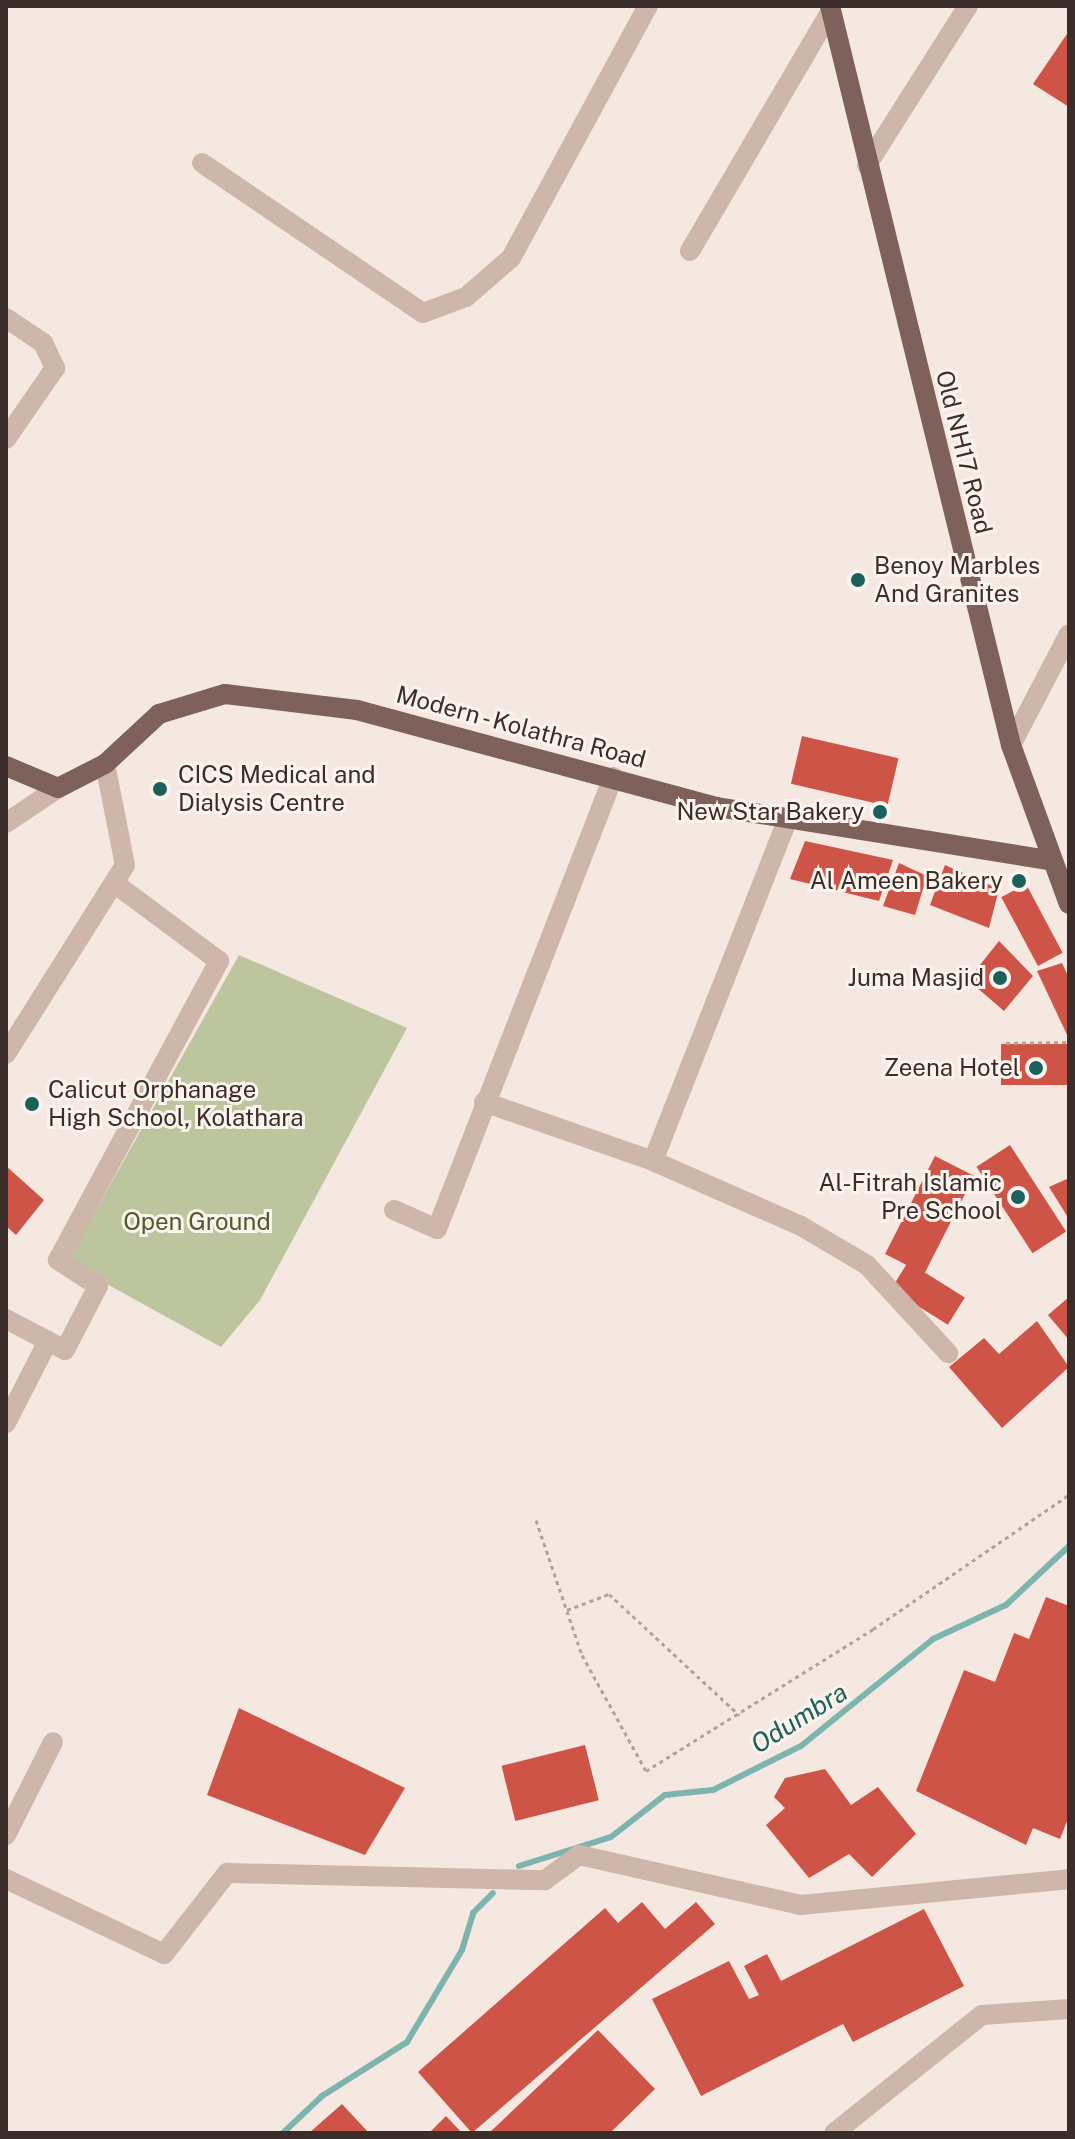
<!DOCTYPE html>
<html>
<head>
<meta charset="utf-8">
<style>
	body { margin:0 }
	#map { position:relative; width:1075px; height:2139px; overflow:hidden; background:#f5e8e0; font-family:"Public Sans",sans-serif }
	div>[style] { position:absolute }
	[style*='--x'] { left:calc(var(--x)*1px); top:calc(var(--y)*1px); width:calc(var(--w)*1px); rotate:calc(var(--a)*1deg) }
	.green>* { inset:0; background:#bdc59e }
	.stream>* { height:6px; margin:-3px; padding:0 3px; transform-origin:3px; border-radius:3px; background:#7db4ae }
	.building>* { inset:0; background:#cd5446; transform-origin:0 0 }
	.path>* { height:3px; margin-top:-1.5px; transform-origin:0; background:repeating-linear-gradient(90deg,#ba9f94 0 4px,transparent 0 8px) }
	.minor>* { height:20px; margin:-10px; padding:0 10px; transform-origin:10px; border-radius:10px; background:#ceb6aa }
	.major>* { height:20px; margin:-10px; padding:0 10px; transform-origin:10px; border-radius:10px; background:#7e615a }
	.dots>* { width:22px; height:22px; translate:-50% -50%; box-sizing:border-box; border:4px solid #fbf3ed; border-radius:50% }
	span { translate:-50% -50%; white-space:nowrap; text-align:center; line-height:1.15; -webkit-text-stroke:6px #fbf3ed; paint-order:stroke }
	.street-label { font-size:24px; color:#3b2d2a }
	.poi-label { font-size:24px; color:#3b2d2a }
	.left { translate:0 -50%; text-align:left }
	.right { translate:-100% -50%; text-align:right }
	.park-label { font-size:24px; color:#505b2c }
	.water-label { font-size:26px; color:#1c605b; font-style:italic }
	.frame { position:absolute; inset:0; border:8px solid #3b2d2a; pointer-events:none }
</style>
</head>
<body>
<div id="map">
	<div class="green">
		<div style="clip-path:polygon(239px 955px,407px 1028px,260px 1300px,221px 1347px,67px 1262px)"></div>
	</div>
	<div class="stream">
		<div style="--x:519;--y:1866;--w:96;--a:-17.5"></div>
		<div style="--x:611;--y:1837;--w:68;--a:-37.9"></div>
		<div style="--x:665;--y:1795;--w:48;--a:-5.9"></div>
		<div style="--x:713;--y:1790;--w:98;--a:-26.6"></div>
		<div style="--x:801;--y:1746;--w:170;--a:-39"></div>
		<div style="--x:933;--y:1639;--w:81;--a:-25"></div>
		<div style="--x:1006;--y:1605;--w:86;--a:-43.1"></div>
		<div style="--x:283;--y:2133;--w:54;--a:-43.5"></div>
		<div style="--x:322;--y:2096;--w:101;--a:-32.4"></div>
		<div style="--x:407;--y:2042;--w:107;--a:-59.1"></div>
		<div style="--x:462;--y:1950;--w:39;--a:-73"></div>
		<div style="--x:473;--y:1913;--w:28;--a:-45"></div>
	</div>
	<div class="building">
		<div style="clip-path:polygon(1069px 31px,1069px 107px,1033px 84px)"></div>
		<div style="left:802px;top:736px;width:99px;height:49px;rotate:13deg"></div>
		<div style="clip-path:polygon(805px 841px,893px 860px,879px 901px,790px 879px)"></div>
		<div style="clip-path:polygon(899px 863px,927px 876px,915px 915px,883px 906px)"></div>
		<div style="clip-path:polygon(945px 865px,999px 889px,989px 928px,930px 905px)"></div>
		<div style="left:1026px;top:884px;width:78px;height:28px;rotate:62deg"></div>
		<div style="clip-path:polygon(999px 941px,1033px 976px,1004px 1011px,968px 980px)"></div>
		<div style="clip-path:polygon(1062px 963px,1069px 978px,1069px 1039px,1037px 971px)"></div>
		<div style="left:1069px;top:1044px;width:41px;height:68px;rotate:90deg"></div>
		<div style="left:1010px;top:1145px;width:103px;height:40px;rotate:57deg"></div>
		<div style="left:935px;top:1156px;width:44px;height:110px;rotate:27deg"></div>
		<div style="clip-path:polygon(6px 1166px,44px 1200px,16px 1235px,6px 1226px)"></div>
		<div style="clip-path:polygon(1069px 1178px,1069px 1219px,1049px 1187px)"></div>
		<div style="left:908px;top:1262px;width:67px;height:32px;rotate:32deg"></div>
		<div style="clip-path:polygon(1069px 1297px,1069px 1340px,1048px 1315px)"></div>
		<div style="clip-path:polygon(1037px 1321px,1069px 1367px,1002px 1428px,949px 1367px,984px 1338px,999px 1354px)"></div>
		<div style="clip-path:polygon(1046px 1597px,1069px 1606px,1069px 1816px,1060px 1839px,1033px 1828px,1026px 1845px,916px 1791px,964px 1670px,995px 1682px,1014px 1633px,1029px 1639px)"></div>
		<div style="clip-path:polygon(239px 1708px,405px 1788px,365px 1855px,207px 1795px)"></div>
		<div style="left:585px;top:1745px;width:57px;height:86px;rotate:76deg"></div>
		<div style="clip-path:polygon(825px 1769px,851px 1805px,878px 1787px,916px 1834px,872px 1877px,849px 1854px,809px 1878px,766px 1825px,785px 1808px,774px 1797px,785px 1778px)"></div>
		<div style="clip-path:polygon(642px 1902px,665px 1929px,696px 1902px,715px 1924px,472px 2133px,418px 2072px,605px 1908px,618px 1923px)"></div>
		<div style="clip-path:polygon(924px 1909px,964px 1986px,853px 2042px,843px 2024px,701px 2096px,652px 1999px,729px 1961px,749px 1999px,759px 1995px,744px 1966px,767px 1954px,781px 1981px)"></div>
		<div style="clip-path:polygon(598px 2030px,655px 2089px,610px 2133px,489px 2133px)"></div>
		<div style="clip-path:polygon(342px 2104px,369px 2133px,309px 2133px)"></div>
		<div style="clip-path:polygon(446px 2116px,462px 2133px,429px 2133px)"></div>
	</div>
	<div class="path">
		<div style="--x:1006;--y:1043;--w:63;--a:-0.9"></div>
		<div style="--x:536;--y:1520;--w:143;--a:71.2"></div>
		<div style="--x:582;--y:1655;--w:132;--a:61.1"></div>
		<div style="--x:646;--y:1771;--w:268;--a:-32"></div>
		<div style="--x:873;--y:1629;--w:237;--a:-34.4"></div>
		<div style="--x:567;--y:1610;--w:45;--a:-20.9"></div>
		<div style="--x:609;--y:1594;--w:178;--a:42.9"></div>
	</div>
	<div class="minor">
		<div style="--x:202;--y:163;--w:267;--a:34.2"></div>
		<div style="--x:423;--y:313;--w:46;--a:-20.4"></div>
		<div style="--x:466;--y:297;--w:60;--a:-40.9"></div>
		<div style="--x:511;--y:258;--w:287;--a:-61.5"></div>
		<div style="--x:867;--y:165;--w:188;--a:-57.6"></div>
		<div style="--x:690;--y:251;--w:278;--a:-59.6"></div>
		<div style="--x:6;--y:318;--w:45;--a:34"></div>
		<div style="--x:43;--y:343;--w:28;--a:64"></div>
		<div style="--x:55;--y:368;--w:86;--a:124.6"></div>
		<div style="--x:1011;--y:745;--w:125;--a:-62.4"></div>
		<div style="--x:6;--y:823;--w:63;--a:-33.9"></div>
		<div style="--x:6;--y:1054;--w:223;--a:-57.8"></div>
		<div style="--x:125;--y:865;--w:103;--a:-101.2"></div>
		<div style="--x:484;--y:1102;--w:179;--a:19.2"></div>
		<div style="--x:653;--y:1161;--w:368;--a:-68.5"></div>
		<div style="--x:653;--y:1161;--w:162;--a:23.7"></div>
		<div style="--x:801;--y:1226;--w:77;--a:30.6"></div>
		<div style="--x:867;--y:1265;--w:120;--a:47.4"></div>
		<div style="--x:394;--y:1210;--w:47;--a:23.8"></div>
		<div style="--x:437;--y:1229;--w:485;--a:-68.7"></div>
		<div style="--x:6;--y:1319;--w:47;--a:27.6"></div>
		<div style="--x:48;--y:1341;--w:92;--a:117.1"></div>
		<div style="--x:48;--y:1341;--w:19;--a:28"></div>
		<div style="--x:65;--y:1350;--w:72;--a:-62.7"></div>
		<div style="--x:98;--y:1286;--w:48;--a:-147"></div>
		<div style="--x:58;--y:1260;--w:340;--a:-61.7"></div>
		<div style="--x:219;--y:961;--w:131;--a:-143.4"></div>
		<div style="--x:6;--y:1835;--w:104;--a:-63.2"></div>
		<div style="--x:6;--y:1879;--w:175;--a:25.4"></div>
		<div style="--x:164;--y:1954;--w:103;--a:-52.1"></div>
		<div style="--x:227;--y:1873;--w:318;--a:1.3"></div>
		<div style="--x:545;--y:1880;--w:42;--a:-36.3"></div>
		<div style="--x:579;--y:1855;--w:228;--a:12.7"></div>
		<div style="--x:801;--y:1905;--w:269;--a:-5.5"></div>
		<div style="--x:834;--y:2133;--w:189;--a:-38.6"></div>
		<div style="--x:982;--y:2015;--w:87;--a:-3.9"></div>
	</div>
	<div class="major">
		<div style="--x:830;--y:6;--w:761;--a:76.24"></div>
		<div style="--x:1011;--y:745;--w:169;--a:70"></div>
		<div style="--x:6;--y:766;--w:56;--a:22.9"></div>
		<div style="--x:58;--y:788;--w:53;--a:-27.1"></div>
		<div style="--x:105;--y:764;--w:74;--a:-42.8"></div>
		<div style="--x:159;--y:714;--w:69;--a:-16.9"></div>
		<div style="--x:225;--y:694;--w:133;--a:6.9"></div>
		<div style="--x:357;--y:710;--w:373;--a:15.1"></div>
		<div style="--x:717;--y:807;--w:336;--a:9.1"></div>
	</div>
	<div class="dots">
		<div style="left:858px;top:580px;background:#1c605b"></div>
		<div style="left:160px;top:789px;background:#1c605b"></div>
		<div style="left:880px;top:812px;background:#1c605b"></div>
		<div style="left:1019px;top:881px;background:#1c605b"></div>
		<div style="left:1000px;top:978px;background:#1c605b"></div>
		<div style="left:1036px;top:1068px;background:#1c605b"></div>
		<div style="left:32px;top:1104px;background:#1c605b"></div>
		<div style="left:1018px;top:1197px;background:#1c605b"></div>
	</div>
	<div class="street-label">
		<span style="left:964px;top:452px;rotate:76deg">Old NH17 Road</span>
		<span style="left:521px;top:727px;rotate:15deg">Modern - Kolathra Road</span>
	</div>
	<div class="poi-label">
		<span class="left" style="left:874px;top:580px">Benoy Marbles<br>And Granites</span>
		<span class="left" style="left:178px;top:789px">CICS Medical and<br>Dialysis Centre</span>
		<span class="right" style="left:864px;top:812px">New Star Bakery</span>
		<span class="right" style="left:1003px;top:881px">Al Ameen Bakery</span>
		<span class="right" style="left:984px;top:978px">Juma Masjid</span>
		<span class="right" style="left:1020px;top:1068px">Zeena Hotel</span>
		<span class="left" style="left:48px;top:1104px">Calicut Orphanage<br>High School, Kolathara</span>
		<span class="right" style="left:1002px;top:1197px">Al-Fitrah Islamic<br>Pre School</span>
	</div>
	<div class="park-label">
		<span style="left:197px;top:1222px">Open Ground</span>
	</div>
	<div class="water-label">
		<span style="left:799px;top:1718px;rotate:-32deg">Odumbra</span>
	</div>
	<div class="frame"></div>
</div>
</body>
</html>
